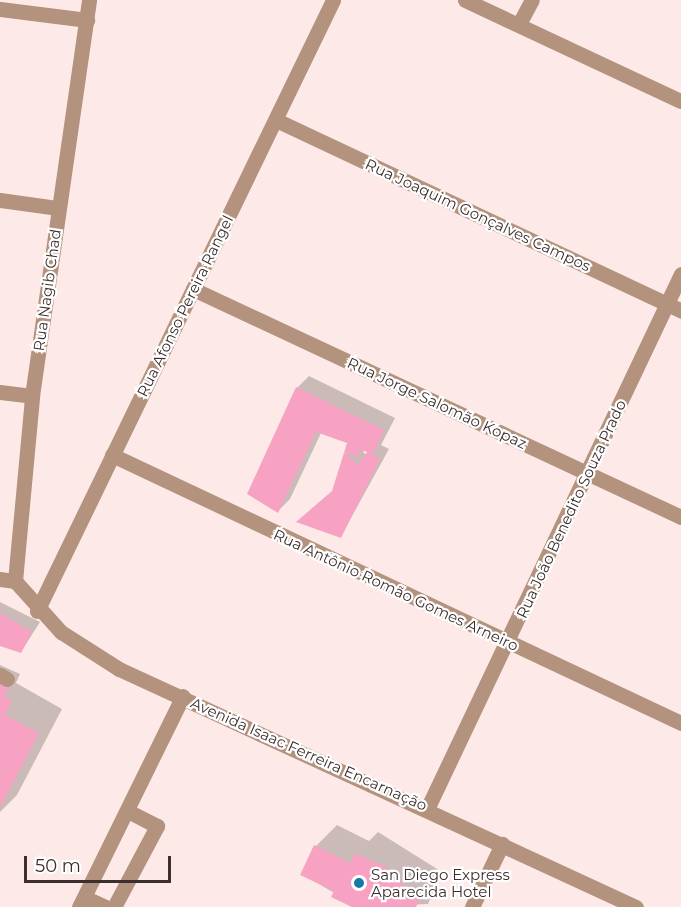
<!DOCTYPE html>
<html>
<head>
<meta charset="utf-8">
<style>
	body { margin:0 }
	#map { position:relative; width:681px; height:907px; overflow:hidden; background:#fdeae8; font-family:Montserrat,sans-serif }
	div>[style] { position:absolute }
	[style*='--x'] { left:calc(var(--x)*1px); top:calc(var(--y)*1px); width:calc(var(--w)*1px); rotate:calc(var(--a)*1deg) }
	.shadow>* { inset:0; background:#0003 }
	.building>* { inset:0; background:#f7a1c3 }
	.minor>* { height:15px; margin:-7.5px; padding:0 7.5px; transform-origin:7.5px; border-radius:7.5px; background:#b4937e }
	.dots>* { width:16px; height:16px; translate:-50% -50%; box-sizing:border-box; border:3px solid #fff; border-radius:50% }
	span { translate:-50% -50%; white-space:nowrap; text-align:center; line-height:1.15; -webkit-text-stroke:4.5px #fff; paint-order:stroke }
	.street-label { font-size:15px; color:#3b2f2e }
	.poi-label { font-size:15px; color:#3b2f2e }
	.left { translate:0 -50%; text-align:left }
	.scale { position:absolute; left:24px; top:856px; width:147px; height:27px; box-sizing:border-box; border:3px solid #3b2f2e; border-top:0; padding-left:8px; font-size:18px; line-height:21px; white-space:nowrap; color:#3b2f2e; -webkit-text-stroke:4px #fff; paint-order:stroke }
</style>
</head>
<body>
<div id="map">
	<div class="shadow">
		<div style="clip-path:polygon(evenodd,309px 376px,395px 418px,381px 445px,389px 449px,341px 536px,334px 490px,349px 442px,321px 433px,290px 499px,278px 511px,297px 388px,309px 376px,365px 450px,370px 452px,367px 455px,363px 452px,365px 450px)"></div>
		<div style="clip-path:polygon(0 602px,40px 622px,21px 652px,0 641px)"></div>
		<div style="clip-path:polygon(0 665px,20px 674px,16px 683px,62px 709px,17px 795px,0 812px)"></div>
		<div style="clip-path:polygon(337px 825px,369px 841px,378px 832px,442px 872px,428px 904px,358px 907px,302px 874px,316px 846px)"></div>
	</div>
	<div class="building">
		<div style="clip-path:polygon(evenodd,296px 387px,384px 430px,373px 455px,380px 459px,341px 538px,296px 522px,332px 491px,347px 443px,316px 432px,278px 513px,247px 494px,296px 387px,359px 449px,367px 452px,358px 465px,344px 452px,360px 457px,359px 449px)"></div>
		<div style="clip-path:polygon(0 613px,32px 632px,21px 653px,0 646px)"></div>
		<div style="clip-path:polygon(0 683px,9px 687px,4px 696px,12px 701px,5px 715px,39px 733px,0 808px)"></div>
		<div style="clip-path:polygon(314px 845px,350px 863px,355px 853px,388px 868px,384px 875px,422px 894px,416px 907px,352px 907px,331px 897px,334px 891px,300px 875px)"></div>
	</div>
	<div class="minor">
		<div style="--x:465;--y:0;--w:238;--a:25.1"></div>
		<div style="--x:0;--y:9;--w:88;--a:7.2"></div>
		<div style="--x:519;--y:24;--w:27;--a:-62"></div>
		<div style="--x:276;--y:120;--w:448;--a:25.2"></div>
		<div style="--x:0;--y:200;--w:59;--a:7.9"></div>
		<div style="--x:193;--y:289;--w:539;--a:25.04"></div>
		<div style="--x:0;--y:392;--w:32;--a:7"></div>
		<div style="--x:112;--y:455;--w:629;--a:25.22"></div>
		<div style="--x:0;--y:579;--w:15;--a:8"></div>
		<div style="--x:15;--y:581;--w:69;--a:48"></div>
		<div style="--x:61;--y:632;--w:69;--a:32.5"></div>
		<div style="--x:119;--y:669;--w:569;--a:24.72"></div>
		<div style="--x:15;--y:581;--w:186;--a:-84.7"></div>
		<div style="--x:32;--y:396;--w:400;--a:-81.8"></div>
		<div style="--x:37;--y:611;--w:679;--a:-64.15"></div>
		<div style="--x:0;--y:675;--w:8;--a:30"></div>
		<div style="--x:428;--y:807;--w:590;--a:-64.61"></div>
		<div style="--x:86;--y:898;--w:21;--a:25"></div>
		<div style="--x:79;--y:907;--w:235;--a:-63.8"></div>
		<div style="--x:114;--y:907;--w:92;--a:-62"></div>
		<div style="--x:157;--y:826;--w:31;--a:-153"></div>
		<div style="--x:472;--y:907;--w:70;--a:-64.5"></div>
	</div>
	<div class="dots">
		<div style="left:359px;top:883px;background:#177aa6"></div>
	</div>
	<div class="street-label">
		<span style="left:478px;top:215px;rotate:25deg">Rua Joaquim Gonçalves Campos</span>
		<span style="left:47px;top:290px;rotate:-82deg">Rua Nagib Chad</span>
		<span style="left:185px;top:306px;rotate:-64deg">Rua Afonso Pereira Rangel</span>
		<span style="left:437px;top:403px;rotate:25deg">Rua Jorge Salomão Kopaz</span>
		<span style="left:571px;top:509px;rotate:-65deg">Rua João Benedito Souza Prado</span>
		<span style="left:396px;top:590px;rotate:25deg">Rua Antônio Romão Gomes Arneiro</span>
		<span style="left:309px;top:754px;rotate:24deg">Avenida Isaac Ferreira Encarnação</span>
	</div>
	<div class="poi-label">
		<span class="left" style="left:371px;top:883px">San Diego Express<br>Aparecida Hotel</span>
	</div>
	<div class="scale">50 m</div>
</div>
</body>
</html>
